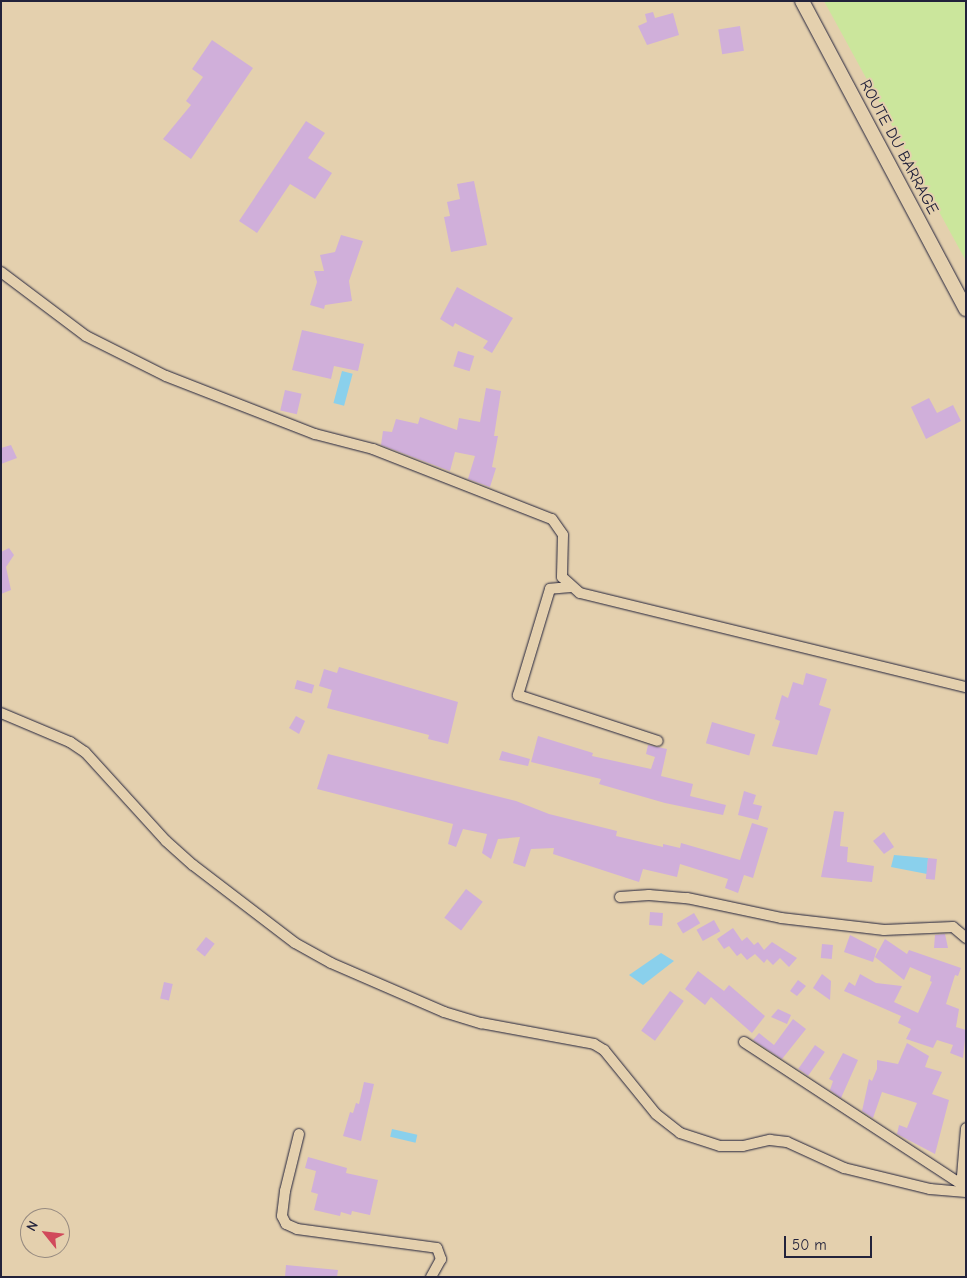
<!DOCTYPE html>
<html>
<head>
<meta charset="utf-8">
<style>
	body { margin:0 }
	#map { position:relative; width:967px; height:1278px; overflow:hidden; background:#e4d0ae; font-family:"Comic Neue",sans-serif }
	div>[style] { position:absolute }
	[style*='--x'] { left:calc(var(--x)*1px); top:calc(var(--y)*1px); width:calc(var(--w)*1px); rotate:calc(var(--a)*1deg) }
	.green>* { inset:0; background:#cbe69c }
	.water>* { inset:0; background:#8ad0ec; transform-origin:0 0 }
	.building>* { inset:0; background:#d0afda; transform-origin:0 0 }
	.roads { filter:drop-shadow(0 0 1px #22223b) drop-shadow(0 0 1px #22223b) }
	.minor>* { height:10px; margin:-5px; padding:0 5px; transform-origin:5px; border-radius:5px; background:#e4d0ae }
	.secondary>* { height:14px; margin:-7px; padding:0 7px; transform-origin:7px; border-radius:7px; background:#e4d0ae }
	span { translate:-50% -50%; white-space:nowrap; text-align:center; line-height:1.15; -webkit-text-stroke:4px #e4d0ae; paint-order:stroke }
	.street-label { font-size:16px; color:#22223b }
	.frame { position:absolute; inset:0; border:2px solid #22223b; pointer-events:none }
	.north { position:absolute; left:20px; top:1208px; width:50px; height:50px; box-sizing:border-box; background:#e4d0ae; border:1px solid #968a80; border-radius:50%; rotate:299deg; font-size:14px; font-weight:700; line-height:20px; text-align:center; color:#22223b }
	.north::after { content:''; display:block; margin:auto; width:18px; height:22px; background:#d1495b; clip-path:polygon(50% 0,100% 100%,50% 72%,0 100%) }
	.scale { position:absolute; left:784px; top:1236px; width:88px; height:22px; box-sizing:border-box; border:2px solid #22223b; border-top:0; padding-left:6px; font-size:15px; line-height:18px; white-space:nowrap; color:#22223b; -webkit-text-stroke:4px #e4d0ae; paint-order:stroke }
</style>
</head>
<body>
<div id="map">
	<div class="green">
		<div style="clip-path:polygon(824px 1px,966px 1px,966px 261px)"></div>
	</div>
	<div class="water">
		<div style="left:342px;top:371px;width:11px;height:33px;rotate:15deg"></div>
		<div style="clip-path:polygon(894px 855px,928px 858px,927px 874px,891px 867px)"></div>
		<div style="clip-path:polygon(661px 953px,674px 961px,643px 985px,629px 975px)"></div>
		<div style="left:392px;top:1129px;width:26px;height:8px;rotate:13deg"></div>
	</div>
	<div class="building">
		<div style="clip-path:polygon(653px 12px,655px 18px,673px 13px,679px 35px,647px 45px,638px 26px,647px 22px,645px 14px)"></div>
		<div style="left:740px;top:26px;width:25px;height:22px;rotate:81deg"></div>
		<div style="clip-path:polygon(212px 40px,253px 68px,191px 159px,163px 139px,191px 105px,186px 101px,203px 77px,192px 69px)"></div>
		<div style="clip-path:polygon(306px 121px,325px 133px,308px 158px,332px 173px,315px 199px,290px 184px,257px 233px,239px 221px)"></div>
		<div style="clip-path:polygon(474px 181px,487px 245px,451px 252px,444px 217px,450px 216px,447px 202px,460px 199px,457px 184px)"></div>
		<div style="clip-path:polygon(341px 235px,363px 241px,349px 281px,352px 301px,325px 305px,324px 309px,310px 305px,317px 282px,314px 271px,324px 271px,320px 255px,335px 252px)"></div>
		<div style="clip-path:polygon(457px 287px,513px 318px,492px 353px,483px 348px,488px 341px,455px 323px,453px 327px,440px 319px)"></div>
		<div style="clip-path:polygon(302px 330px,364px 344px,358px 371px,334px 366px,331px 379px,292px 370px)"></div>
		<div style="left:458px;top:351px;width:17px;height:16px;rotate:17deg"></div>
		<div style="clip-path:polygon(486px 388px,501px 391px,494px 436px,498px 436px,492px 467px,496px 468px,490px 487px,468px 479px,475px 456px,455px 452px,450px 471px,381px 445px,383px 431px,392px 432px,396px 419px,418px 424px,420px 417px,457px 430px,459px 418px,480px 422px)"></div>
		<div style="left:285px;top:390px;width:17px;height:21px;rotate:13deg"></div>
		<div style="clip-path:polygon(929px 398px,937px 413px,953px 405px,961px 421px,926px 439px,911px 407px)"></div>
		<div style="clip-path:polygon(11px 445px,17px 458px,1px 464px,1px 448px)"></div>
		<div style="clip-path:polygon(9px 548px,14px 555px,6px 567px,11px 590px,1px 594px,1px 552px)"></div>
		<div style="clip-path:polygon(339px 667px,458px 702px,448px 744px,428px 739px,429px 735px,327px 708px,332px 690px,319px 686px,324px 669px,337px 673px)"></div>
		<div style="clip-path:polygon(806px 673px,827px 679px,819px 705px,831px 709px,817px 755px,772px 746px,780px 721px,775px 719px,782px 695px,788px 698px,793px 682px,803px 685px)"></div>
		<div style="left:297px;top:680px;width:18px;height:9px;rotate:16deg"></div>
		<div style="clip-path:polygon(296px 716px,305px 721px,299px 734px,289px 728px)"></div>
		<div style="left:712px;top:722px;width:45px;height:22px;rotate:16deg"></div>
		<div style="clip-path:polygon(538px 736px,593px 753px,592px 756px,651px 769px,655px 757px,646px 754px,648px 745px,667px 749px,661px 776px,693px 784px,690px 796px,726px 805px,723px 815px,665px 803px,599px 784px,601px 779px,531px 762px)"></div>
		<div style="clip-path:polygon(502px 751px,530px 759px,528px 766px,499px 760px)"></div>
		<div style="clip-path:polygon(328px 754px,516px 801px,549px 814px,617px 831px,616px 836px,663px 847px,663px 844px,680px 848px,681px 843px,740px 860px,752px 823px,768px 828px,753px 878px,744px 875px,738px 893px,725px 888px,728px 879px,680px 864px,677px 877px,643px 869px,639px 882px,553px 854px,554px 848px,531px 849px,525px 867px,513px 863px,520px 837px,498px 839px,491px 859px,482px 853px,487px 834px,463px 829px,456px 847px,448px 844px,453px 824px,317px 789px)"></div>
		<div style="clip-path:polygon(744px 791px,756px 795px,753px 804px,762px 806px,758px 820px,738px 815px)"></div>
		<div style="clip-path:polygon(834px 811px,844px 812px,840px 846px,848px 847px,847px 862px,874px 866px,872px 882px,821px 877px)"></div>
		<div style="clip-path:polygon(884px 832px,894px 847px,884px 854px,873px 841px)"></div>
		<div style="left:928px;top:858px;width:9px;height:21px;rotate:6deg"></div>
		<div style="left:466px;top:889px;width:21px;height:36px;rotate:37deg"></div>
		<div style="left:650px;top:912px;width:13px;height:13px;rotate:4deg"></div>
		<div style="left:694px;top:913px;width:12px;height:20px;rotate:59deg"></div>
		<div style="left:714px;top:920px;width:13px;height:20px;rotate:61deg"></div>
		<div style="clip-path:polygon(733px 928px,742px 941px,747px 937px,754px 945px,758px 942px,764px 950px,772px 942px,797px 958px,789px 967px,780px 958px,773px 965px,767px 959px,764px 963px,755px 954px,747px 960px,741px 953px,737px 956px,729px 946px,724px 949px,717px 939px)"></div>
		<div style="clip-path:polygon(945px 934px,948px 948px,934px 948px,935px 935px)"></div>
		<div style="clip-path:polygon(850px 935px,877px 949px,873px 962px,844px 952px)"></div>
		<div style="left:206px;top:937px;width:11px;height:16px;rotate:38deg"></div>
		<div style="clip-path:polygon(885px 939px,907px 954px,909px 950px,961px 968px,958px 976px,955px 975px,946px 1004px,959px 1009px,956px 1027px,966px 1030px,963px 1058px,950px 1053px,953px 1045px,937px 1040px,933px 1048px,906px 1039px,911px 1029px,898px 1023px,901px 1016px,844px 991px,849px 982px,855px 986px,860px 974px,876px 983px,902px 986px,894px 1002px,918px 1013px,932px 982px,930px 981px,931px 976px,910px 967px,904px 980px,875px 957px)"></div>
		<div style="left:822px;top:944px;width:11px;height:14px;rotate:5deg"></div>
		<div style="clip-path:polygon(698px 971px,724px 991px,729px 985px,765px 1016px,752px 1033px,711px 997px,705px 1005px,685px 989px)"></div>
		<div style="clip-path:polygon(822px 974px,831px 981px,830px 1000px,813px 988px)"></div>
		<div style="clip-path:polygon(798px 980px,806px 986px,797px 996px,790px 991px)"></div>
		<div style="left:164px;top:982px;width:9px;height:17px;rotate:13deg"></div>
		<div style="left:670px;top:991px;width:17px;height:49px;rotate:36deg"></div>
		<div style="clip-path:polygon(778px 1009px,791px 1015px,787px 1024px,771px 1017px)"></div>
		<div style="clip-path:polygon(793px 1019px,806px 1029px,782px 1059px,753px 1040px,759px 1033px,774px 1045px)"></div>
		<div style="clip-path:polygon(907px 1043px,929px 1056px,925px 1067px,942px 1072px,932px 1094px,949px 1100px,935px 1154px,897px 1134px,899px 1125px,907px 1128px,917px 1103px,882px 1092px,873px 1118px,862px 1111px,869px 1079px,872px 1081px,877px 1069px,877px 1060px,898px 1064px)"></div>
		<div style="left:815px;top:1045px;width:12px;height:29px;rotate:35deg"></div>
		<div style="clip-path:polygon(843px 1053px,858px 1060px,841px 1098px,830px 1090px,833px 1081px,829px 1079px)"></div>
		<div style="clip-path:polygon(364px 1082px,374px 1084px,361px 1141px,343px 1136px,350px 1112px,353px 1113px,356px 1103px,359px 1104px)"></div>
		<div style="clip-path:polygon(308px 1157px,347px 1168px,346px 1173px,378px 1180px,370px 1215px,352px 1211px,351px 1215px,341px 1212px,340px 1216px,314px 1210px,318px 1194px,311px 1192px,316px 1171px,305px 1168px)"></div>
		<div style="clip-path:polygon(286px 1265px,338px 1270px,337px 1277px,285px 1277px)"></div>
	</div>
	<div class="roads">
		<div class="minor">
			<div style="--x:1;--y:272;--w:106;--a:37"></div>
			<div style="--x:86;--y:336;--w:89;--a:26.6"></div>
			<div style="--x:166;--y:376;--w:160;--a:21.3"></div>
			<div style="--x:315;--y:434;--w:60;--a:14.5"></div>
			<div style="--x:373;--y:449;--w:192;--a:21.4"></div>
			<div style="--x:552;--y:519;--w:19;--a:55"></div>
			<div style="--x:563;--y:535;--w:42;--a:91.4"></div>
			<div style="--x:562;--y:577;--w:24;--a:42"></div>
			<div style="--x:580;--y:593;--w:397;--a:13.7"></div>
			<div style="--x:571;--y:587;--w:21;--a:175"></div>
			<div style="--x:550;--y:589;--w:111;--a:106.8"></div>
			<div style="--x:518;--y:695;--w:147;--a:18.2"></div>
			<div style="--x:1;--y:713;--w:75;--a:22.8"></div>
			<div style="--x:70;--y:742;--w:18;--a:34"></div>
			<div style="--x:85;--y:752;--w:120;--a:47.7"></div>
			<div style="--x:166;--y:841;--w:36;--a:42"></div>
			<div style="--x:193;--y:865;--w:128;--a:37.4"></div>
			<div style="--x:295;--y:943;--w:41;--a:29.1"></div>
			<div style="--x:331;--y:963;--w:123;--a:23.4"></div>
			<div style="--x:444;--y:1012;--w:39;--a:17"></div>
			<div style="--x:481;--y:1023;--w:115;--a:10.5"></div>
			<div style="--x:594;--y:1044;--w:12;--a:31"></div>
			<div style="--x:604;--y:1050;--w:82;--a:50.9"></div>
			<div style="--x:656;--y:1114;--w:31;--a:38"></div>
			<div style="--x:680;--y:1133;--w:42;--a:18"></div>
			<div style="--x:720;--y:1146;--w:23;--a:0"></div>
			<div style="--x:743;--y:1146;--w:28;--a:-13"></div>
			<div style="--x:770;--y:1140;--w:17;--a:7"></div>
			<div style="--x:787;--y:1142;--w:63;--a:24.5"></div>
			<div style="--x:844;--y:1168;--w:89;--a:13.7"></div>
			<div style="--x:930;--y:1189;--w:36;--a:5"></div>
			<div style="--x:620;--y:897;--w:29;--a:-4"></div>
			<div style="--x:649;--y:895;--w:38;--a:5"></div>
			<div style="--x:687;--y:898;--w:96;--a:12"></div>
			<div style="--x:781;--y:918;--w:104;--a:6.6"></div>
			<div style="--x:884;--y:930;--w:69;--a:-2.5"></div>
			<div style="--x:953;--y:927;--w:17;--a:40"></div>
			<div style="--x:744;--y:1042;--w:259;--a:33.2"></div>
			<div style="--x:299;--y:1134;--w:59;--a:103.8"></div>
			<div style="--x:285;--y:1191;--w:25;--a:97"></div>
			<div style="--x:282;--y:1216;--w:9;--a:63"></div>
			<div style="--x:286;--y:1224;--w:12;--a:24"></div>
			<div style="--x:297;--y:1229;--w:141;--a:7.7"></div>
			<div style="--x:437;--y:1248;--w:12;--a:70"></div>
			<div style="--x:441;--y:1259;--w:21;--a:119"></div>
			<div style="--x:961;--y:1188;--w:60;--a:-85.2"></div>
		</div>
		<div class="secondary">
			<div style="--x:802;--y:1;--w:349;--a:62"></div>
		</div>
	</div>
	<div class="street-label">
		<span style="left:899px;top:147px;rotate:62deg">ROUTE DU BARRAGE</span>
	</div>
	<div class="frame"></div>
	<div class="north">N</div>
	<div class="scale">50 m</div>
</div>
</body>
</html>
